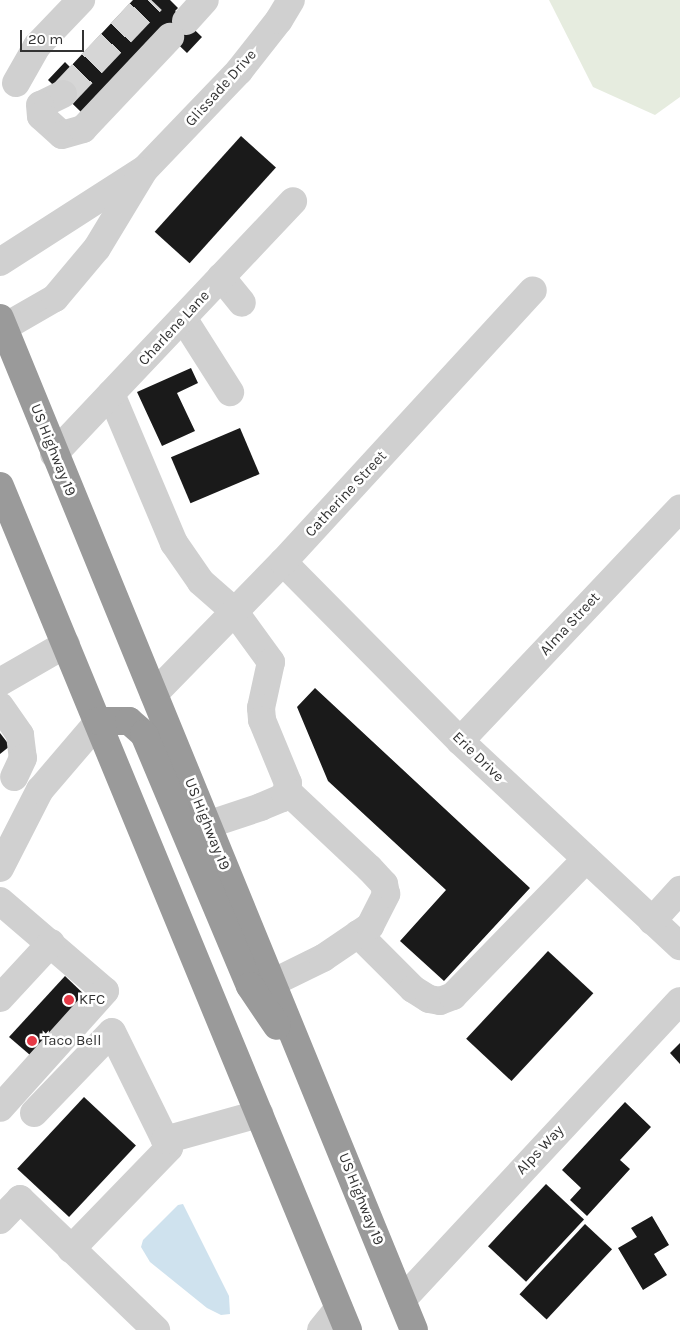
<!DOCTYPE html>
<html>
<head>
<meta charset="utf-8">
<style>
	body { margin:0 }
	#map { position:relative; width:680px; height:1330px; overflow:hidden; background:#fff; font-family:Karla,sans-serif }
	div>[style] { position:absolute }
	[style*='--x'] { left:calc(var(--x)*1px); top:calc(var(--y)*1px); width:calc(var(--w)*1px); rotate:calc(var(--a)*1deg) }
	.green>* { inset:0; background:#e6ecdf }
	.water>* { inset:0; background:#cfe2ee }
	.building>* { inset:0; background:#1a1a1a; transform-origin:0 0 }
	.minor-tunnel>* { height:28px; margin-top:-14px; transform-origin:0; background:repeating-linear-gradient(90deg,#d6d6d6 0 28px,transparent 0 42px) }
	.minor>* { height:28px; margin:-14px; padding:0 14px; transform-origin:14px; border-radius:14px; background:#d0d0d0 }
	.highway>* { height:28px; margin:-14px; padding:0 14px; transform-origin:14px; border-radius:14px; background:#9a9a9a }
	.dots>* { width:14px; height:14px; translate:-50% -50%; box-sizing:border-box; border:2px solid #fff; border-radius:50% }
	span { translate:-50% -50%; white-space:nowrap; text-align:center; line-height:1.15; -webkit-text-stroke:5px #fff; paint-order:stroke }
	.street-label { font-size:15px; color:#333 }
	.poi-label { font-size:15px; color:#333 }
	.left { translate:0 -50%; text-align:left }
	.scale { position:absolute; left:20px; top:30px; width:64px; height:22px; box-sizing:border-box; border:2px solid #333; border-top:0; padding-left:6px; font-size:15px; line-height:18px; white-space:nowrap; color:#333; -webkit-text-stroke:4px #fff; paint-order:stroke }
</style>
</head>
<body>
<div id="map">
	<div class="green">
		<div style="clip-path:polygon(549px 0,680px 0,680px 97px,655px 115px,593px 87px)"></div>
	</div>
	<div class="water">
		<div style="clip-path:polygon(183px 1204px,229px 1296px,230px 1314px,221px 1315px,207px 1308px,150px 1262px,141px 1247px,143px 1240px,178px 1205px)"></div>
	</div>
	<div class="building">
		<div style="clip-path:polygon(133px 0,170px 0,178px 8px,175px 11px,202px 37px,187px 53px,161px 28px,81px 112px,48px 80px,65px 62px,70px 67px)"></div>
		<div style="left:241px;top:136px;width:47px;height:129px;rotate:42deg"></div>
		<div style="clip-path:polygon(191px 368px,198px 383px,177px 393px,195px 431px,162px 446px,137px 392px)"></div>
		<div style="left:240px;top:428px;width:50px;height:75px;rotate:67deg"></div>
		<div style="clip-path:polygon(315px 688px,530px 888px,444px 981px,400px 941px,446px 890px,328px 781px,297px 707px)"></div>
		<div style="clip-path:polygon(0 733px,10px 746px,0 754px)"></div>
		<div style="left:548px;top:951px;width:62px;height:120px;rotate:43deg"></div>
		<div style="clip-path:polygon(65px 976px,90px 1000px,30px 1055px,9px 1037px)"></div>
		<div style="clip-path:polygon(680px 1043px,680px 1064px,670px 1053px)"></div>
		<div style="left:84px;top:1097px;width:71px;height:98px;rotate:43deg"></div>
		<div style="clip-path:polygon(625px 1102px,651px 1127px,620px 1160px,630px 1169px,587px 1216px,570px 1200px,581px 1188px,562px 1170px)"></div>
		<div style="left:546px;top:1184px;width:52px;height:85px;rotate:43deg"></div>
		<div style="clip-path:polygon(652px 1216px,669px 1245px,654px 1254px,667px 1275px,643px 1290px,618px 1248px,637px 1237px,631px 1228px)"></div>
		<div style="left:585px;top:1224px;width:37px;height:96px;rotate:43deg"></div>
	</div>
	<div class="minor-tunnel">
		<div style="--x:63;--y:94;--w:129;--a:-46.6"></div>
	</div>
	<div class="minor">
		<div style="--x:186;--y:21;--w:28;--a:-48"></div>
		<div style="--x:16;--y:83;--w:43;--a:-60.4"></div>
		<div style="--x:37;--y:46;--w:64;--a:-46.3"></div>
		<div style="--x:63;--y:94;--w:25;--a:154"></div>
		<div style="--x:40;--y:105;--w:11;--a:85"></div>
		<div style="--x:41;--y:116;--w:28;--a:42"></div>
		<div style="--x:62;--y:135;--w:22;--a:-16"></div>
		<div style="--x:83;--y:129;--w:127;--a:-46.6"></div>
		<div style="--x:0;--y:262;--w:172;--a:-32.7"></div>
		<div style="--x:145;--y:169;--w:136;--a:-46.2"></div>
		<div style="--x:239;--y:71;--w:65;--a:-51.9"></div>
		<div style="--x:279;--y:20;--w:23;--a:-59"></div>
		<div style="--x:221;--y:277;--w:33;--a:51"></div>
		<div style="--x:183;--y:318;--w:88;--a:57.6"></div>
		<div style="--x:3;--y:328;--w:60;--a:-30"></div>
		<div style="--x:55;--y:298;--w:65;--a:-50"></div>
		<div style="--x:97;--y:248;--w:89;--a:-58.8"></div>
		<div style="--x:111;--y:394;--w:162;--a:67.1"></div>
		<div style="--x:174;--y:543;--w:47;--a:55.3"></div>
		<div style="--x:201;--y:582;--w:44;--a:41.3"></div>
		<div style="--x:234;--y:611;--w:63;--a:54"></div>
		<div style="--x:271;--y:662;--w:47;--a:102.3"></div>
		<div style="--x:261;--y:708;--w:12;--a:85"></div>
		<div style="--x:262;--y:720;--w:68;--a:67.6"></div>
		<div style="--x:288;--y:783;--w:8;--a:97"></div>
		<div style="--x:287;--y:791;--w:9;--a:126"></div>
		<div style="--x:282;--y:798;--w:23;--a:157"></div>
		<div style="--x:261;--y:807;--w:57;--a:161.6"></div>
		<div style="--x:54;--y:454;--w:348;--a:-46.6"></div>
		<div style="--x:283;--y:562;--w:252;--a:45.3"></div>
		<div style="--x:460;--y:741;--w:301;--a:43"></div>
		<div style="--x:0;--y:682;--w:76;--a:-29.9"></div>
		<div style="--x:154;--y:694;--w:185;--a:-45.7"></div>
		<div style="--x:283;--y:562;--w:369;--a:-47.4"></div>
		<div style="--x:0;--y:706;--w:35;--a:55"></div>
		<div style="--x:20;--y:735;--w:23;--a:83"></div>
		<div style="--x:23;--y:758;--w:21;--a:115"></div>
		<div style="--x:460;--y:741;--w:320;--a:-46.6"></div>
		<div style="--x:0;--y:868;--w:88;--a:-62.9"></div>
		<div style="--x:40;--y:790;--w:91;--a:-49.5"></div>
		<div style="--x:0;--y:901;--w:138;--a:40.6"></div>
		<div style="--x:105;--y:991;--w:157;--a:131.9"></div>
		<div style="--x:652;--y:921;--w:42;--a:-47.9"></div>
		<div style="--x:358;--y:934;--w:78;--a:45"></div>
		<div style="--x:413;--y:989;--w:19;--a:32"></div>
		<div style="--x:429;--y:999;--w:11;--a:10"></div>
		<div style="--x:440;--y:1001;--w:14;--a:-21"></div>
		<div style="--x:453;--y:996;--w:191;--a:-45.8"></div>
		<div style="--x:272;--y:983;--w:57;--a:-26.1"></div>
		<div style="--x:323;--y:958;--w:57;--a:-34.2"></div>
		<div style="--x:370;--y:926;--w:36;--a:-63"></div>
		<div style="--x:386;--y:894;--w:10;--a:-101"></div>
		<div style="--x:384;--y:884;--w:22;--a:-133"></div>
		<div style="--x:369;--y:868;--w:112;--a:-136.8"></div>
		<div style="--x:0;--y:998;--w:75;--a:-47.2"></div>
		<div style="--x:34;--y:1113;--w:112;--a:-46.1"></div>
		<div style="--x:112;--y:1032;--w:129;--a:63.8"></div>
		<div style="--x:169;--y:1148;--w:141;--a:134.1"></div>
		<div style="--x:165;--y:1140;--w:98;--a:-15.5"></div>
		<div style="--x:0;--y:1220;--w:29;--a:-46"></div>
		<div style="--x:20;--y:1199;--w:189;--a:43.9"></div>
		<div style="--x:402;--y:1300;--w:408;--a:-47.1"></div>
		<div style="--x:321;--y:1330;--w:28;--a:-51"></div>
	</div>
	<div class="highway">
		<div style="--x:0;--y:318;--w:1093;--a:67.75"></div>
		<div style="--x:0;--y:486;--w:913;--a:67.59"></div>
		<div style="--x:99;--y:721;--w:30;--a:0"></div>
		<div style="--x:129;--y:721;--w:20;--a:41"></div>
		<div style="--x:144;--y:734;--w:273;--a:67.2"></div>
		<div style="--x:250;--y:986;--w:48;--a:56"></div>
	</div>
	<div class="dots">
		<div style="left:69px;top:1000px;background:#e63946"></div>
		<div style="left:32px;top:1041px;background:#e63946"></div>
	</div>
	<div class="street-label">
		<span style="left:221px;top:88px;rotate:-48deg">Glissade Drive</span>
		<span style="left:174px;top:328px;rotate:-47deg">Charlene Lane</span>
		<span style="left:53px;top:450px;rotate:68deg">US Highway 19</span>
		<span style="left:346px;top:494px;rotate:-47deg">Catherine Street</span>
		<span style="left:570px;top:624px;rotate:-47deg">Alma Street</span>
		<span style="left:478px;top:757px;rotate:44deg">Erie Drive</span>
		<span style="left:207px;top:824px;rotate:68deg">US Highway 19</span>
		<span style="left:540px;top:1150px;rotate:-47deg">Alps Way</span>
		<span style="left:361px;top:1199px;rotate:68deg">US Highway 19</span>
	</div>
	<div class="poi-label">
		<span class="left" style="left:79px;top:1000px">KFC</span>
		<span class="left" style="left:42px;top:1041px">Taco Bell</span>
	</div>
	<div class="scale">20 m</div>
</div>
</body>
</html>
